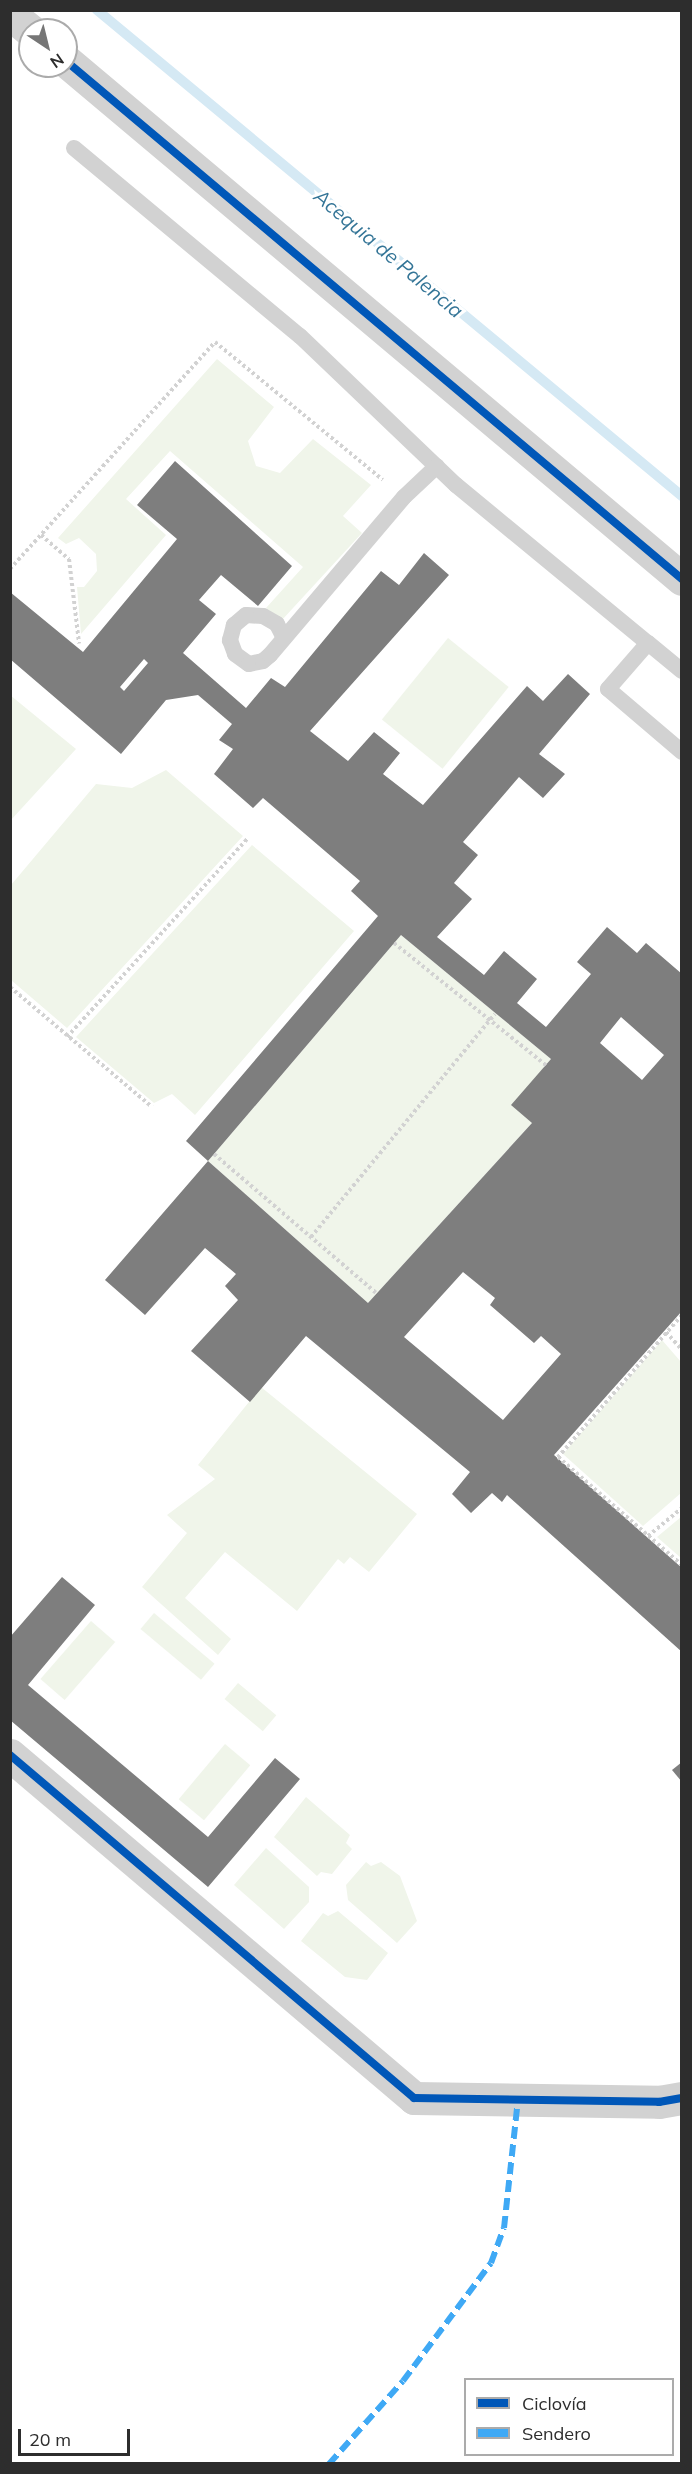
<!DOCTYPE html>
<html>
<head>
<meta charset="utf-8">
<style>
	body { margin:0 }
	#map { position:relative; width:692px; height:2474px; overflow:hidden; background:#fff; font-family:Mulish,sans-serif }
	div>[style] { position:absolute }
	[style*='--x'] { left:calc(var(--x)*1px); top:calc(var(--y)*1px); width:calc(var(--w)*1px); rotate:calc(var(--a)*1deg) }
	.green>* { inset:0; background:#f0f5ea; transform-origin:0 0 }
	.stream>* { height:10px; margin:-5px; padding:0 5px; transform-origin:5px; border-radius:5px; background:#d5e9f4 }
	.building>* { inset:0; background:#7e7e7e }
	.path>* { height:4px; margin-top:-2px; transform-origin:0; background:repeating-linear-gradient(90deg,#d2d2d2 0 3px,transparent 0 6px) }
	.lane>* { height:16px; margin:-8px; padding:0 8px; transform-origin:8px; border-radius:8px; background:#d2d2d2 }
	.street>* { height:33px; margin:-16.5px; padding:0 16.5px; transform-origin:16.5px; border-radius:16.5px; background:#d2d2d2 }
	.quiet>* { height:6px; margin-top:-3px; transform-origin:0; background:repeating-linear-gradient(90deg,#3fa9f5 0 12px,transparent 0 18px) }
	.cycleway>* { height:8px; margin:-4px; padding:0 4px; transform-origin:4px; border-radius:4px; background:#0057b8 }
	span { translate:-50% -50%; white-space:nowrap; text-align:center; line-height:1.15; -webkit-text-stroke:6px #fff; paint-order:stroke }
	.water-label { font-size:20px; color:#347597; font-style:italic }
	.frame { position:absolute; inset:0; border:12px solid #2d2d2d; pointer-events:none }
	.legend { position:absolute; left:464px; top:2378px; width:210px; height:78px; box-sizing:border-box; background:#fff; border:2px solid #ababab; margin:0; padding:8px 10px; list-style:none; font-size:18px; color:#2d2d2d }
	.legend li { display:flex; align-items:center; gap:12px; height:30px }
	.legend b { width:30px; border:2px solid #ababab }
	.north { position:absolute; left:18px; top:18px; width:60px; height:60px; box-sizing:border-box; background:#fff; border:2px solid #ababab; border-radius:50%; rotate:145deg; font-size:16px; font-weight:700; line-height:24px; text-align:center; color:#2d2d2d }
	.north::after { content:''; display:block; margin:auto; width:21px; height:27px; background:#767676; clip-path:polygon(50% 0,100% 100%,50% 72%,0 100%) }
	.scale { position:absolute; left:18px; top:2429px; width:112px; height:27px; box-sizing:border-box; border:3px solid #2d2d2d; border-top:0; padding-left:8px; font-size:18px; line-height:21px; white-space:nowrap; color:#2d2d2d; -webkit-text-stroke:4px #fff; paint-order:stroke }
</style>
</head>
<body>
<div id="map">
	<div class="green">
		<div style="clip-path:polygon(217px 359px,274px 407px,248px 441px,256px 466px,280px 473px,313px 439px,371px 485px,343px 516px,362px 533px,282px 620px,266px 608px,303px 567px,170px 451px,126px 499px,166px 535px,81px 634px,77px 587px,84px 587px,97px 571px,96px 554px,79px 538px,66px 544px,58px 538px)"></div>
		<div style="left:448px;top:638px;width:78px;height:105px;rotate:39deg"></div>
		<div style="clip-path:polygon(10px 695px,76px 749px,11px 820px,10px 820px)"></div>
		<div style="clip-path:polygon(166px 770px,243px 836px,67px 1028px,11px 980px,11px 885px,96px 784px,132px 788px)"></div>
		<div style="clip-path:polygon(252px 845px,354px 931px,195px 1115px,172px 1094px,154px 1103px,76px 1037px)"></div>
		<div style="clip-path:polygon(401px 935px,551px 1059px,512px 1105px,532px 1123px,368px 1303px,208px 1161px)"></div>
		<div style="clip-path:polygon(662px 1340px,681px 1362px,681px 1493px,643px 1526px,563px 1454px)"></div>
		<div style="clip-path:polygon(261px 1387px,417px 1514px,369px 1572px,350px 1557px,344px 1564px,338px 1559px,297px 1611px,225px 1552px,185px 1598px,231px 1639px,218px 1655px,142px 1587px,187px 1533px,167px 1515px,215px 1479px,198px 1465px)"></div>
		<div style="clip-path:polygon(681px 1517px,681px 1558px,657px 1537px)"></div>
		<div style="left:154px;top:1613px;width:79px;height:21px;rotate:40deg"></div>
		<div style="left:91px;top:1621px;width:32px;height:77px;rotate:41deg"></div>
		<div style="left:238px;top:1683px;width:50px;height:21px;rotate:40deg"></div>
		<div style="left:225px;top:1744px;width:33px;height:72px;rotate:40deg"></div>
		<div style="clip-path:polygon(306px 1797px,350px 1835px,346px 1843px,352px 1849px,332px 1874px,321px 1872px,317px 1876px,274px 1837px)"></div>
		<div style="clip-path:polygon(266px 1848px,309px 1887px,309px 1902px,284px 1929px,234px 1885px)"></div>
		<div style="clip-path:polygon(366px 1862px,371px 1866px,381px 1862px,400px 1876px,417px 1921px,397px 1943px,348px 1900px,346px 1885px)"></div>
		<div style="clip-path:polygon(338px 1911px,388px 1953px,367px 1980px,345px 1977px,301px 1941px,323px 1913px,328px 1916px)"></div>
	</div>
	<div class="stream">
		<div style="--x:97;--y:10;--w:761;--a:39.72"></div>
	</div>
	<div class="building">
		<div style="clip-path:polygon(evenodd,175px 461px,292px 566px,258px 606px,221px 575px,199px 600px,216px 614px,183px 653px,246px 708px,271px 678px,285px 687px,381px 571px,399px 585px,424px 553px,449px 575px,310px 731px,348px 761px,374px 732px,400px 753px,383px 774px,423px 805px,527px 686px,543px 701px,568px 674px,590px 694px,539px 754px,565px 774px,543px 798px,519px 777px,463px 842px,478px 855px,454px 883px,472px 899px,437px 937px,484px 975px,504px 951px,537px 979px,517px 1003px,546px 1027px,591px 974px,577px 962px,607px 927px,637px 953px,646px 943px,682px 974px,682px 1311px,554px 1455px,682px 1568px,682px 1652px,507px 1495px,502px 1502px,492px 1493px,471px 1513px,452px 1494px,470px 1472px,306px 1336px,250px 1402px,191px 1351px,238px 1300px,225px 1286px,236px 1274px,205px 1248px,145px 1315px,105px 1280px,208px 1161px,186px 1141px,378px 916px,351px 891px,360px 881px,263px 798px,253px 808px,214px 774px,233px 749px,219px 740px,232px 724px,198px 695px,166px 700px,121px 754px,10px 659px,10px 592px,83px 652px,177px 539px,137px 505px,175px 461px,144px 659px,148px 663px,124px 691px,120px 687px,144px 659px,175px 461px,401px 935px,551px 1059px,511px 1105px,532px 1123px,368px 1303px,208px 1161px,401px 935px,175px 461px,621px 1017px,664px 1055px,642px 1080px,600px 1043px,621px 1017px,175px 461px,463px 1272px,495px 1298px,490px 1305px,534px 1343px,541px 1336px,561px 1354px,503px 1420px,404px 1337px,463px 1272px)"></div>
		<div style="clip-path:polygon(62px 1577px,95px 1605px,28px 1685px,208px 1837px,275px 1758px,300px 1779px,208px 1887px,10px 1720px,10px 1637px)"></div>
		<div style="clip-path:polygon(682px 1762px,682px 1782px,672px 1770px)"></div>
	</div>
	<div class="path">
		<div style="--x:41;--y:535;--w:37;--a:41"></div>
		<div style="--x:69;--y:559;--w:85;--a:83.2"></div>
		<div style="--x:10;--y:569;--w:306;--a:-47.9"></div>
		<div style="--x:215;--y:342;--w:217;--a:39.4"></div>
		<div style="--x:394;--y:943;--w:195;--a:38.8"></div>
		<div style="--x:10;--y:987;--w:186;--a:40.2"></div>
		<div style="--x:67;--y:1037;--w:268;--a:-47.7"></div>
		<div style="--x:214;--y:1154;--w:213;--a:40.6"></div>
		<div style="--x:311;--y:1237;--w:289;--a:-50.5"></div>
		<div style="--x:682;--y:1315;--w:189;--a:131.1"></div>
		<div style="--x:558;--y:1457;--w:164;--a:41.1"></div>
		<div style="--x:666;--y:1332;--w:24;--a:48"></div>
		<div style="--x:648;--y:1536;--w:44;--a:-39.5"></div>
	</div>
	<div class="lane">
		<div style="--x:74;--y:148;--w:294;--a:39.8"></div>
		<div style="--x:300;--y:336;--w:216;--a:43.7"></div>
		<div style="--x:456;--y:485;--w:249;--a:39.5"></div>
		<div style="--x:284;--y:638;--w:16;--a:-117"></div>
		<div style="--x:277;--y:624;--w:16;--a:-150"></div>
		<div style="--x:263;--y:616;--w:17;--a:-177"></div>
		<div style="--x:246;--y:615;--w:16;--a:140"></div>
		<div style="--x:234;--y:625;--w:16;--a:105"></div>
		<div style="--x:230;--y:640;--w:15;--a:70"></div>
		<div style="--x:235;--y:654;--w:17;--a:36"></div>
		<div style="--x:249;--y:664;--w:14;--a:-12"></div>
		<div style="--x:263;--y:661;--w:9;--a:-41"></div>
		<div style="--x:270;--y:655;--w:207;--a:-49.7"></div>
		<div style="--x:404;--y:497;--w:45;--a:-43.2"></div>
		<div style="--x:682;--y:671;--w:44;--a:-140.5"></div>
		<div style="--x:648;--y:643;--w:61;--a:131"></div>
		<div style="--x:608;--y:689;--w:97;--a:40.4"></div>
	</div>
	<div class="street">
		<div style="--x:10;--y:14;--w:26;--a:39"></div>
		<div style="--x:66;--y:61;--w:805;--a:40.06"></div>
		<div style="--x:10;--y:1755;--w:530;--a:40.33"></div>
		<div style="--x:414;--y:2098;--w:245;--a:0.9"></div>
		<div style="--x:659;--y:2102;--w:23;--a:-10"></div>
	</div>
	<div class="quiet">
		<div style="--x:329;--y:2464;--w:111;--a:-48.3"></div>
		<div style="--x:403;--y:2381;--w:147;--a:-53.3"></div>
		<div style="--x:491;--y:2263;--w:37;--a:-70"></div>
		<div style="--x:504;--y:2228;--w:129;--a:-83.8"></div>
	</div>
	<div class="cycleway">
		<div style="--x:66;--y:61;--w:805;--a:40.06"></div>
		<div style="--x:10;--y:1755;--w:530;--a:40.33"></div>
		<div style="--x:414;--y:2098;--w:245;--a:0.9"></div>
		<div style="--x:659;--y:2102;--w:23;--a:-10"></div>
	</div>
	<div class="water-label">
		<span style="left:389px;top:253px;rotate:40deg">Acequia de Palencia</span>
	</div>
	<div class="frame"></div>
	<ul class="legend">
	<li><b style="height:8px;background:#0057b8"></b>Ciclovía</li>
	<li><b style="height:8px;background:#3fa9f5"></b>Sendero</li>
	</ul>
	<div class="north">N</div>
	<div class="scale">20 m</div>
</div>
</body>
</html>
